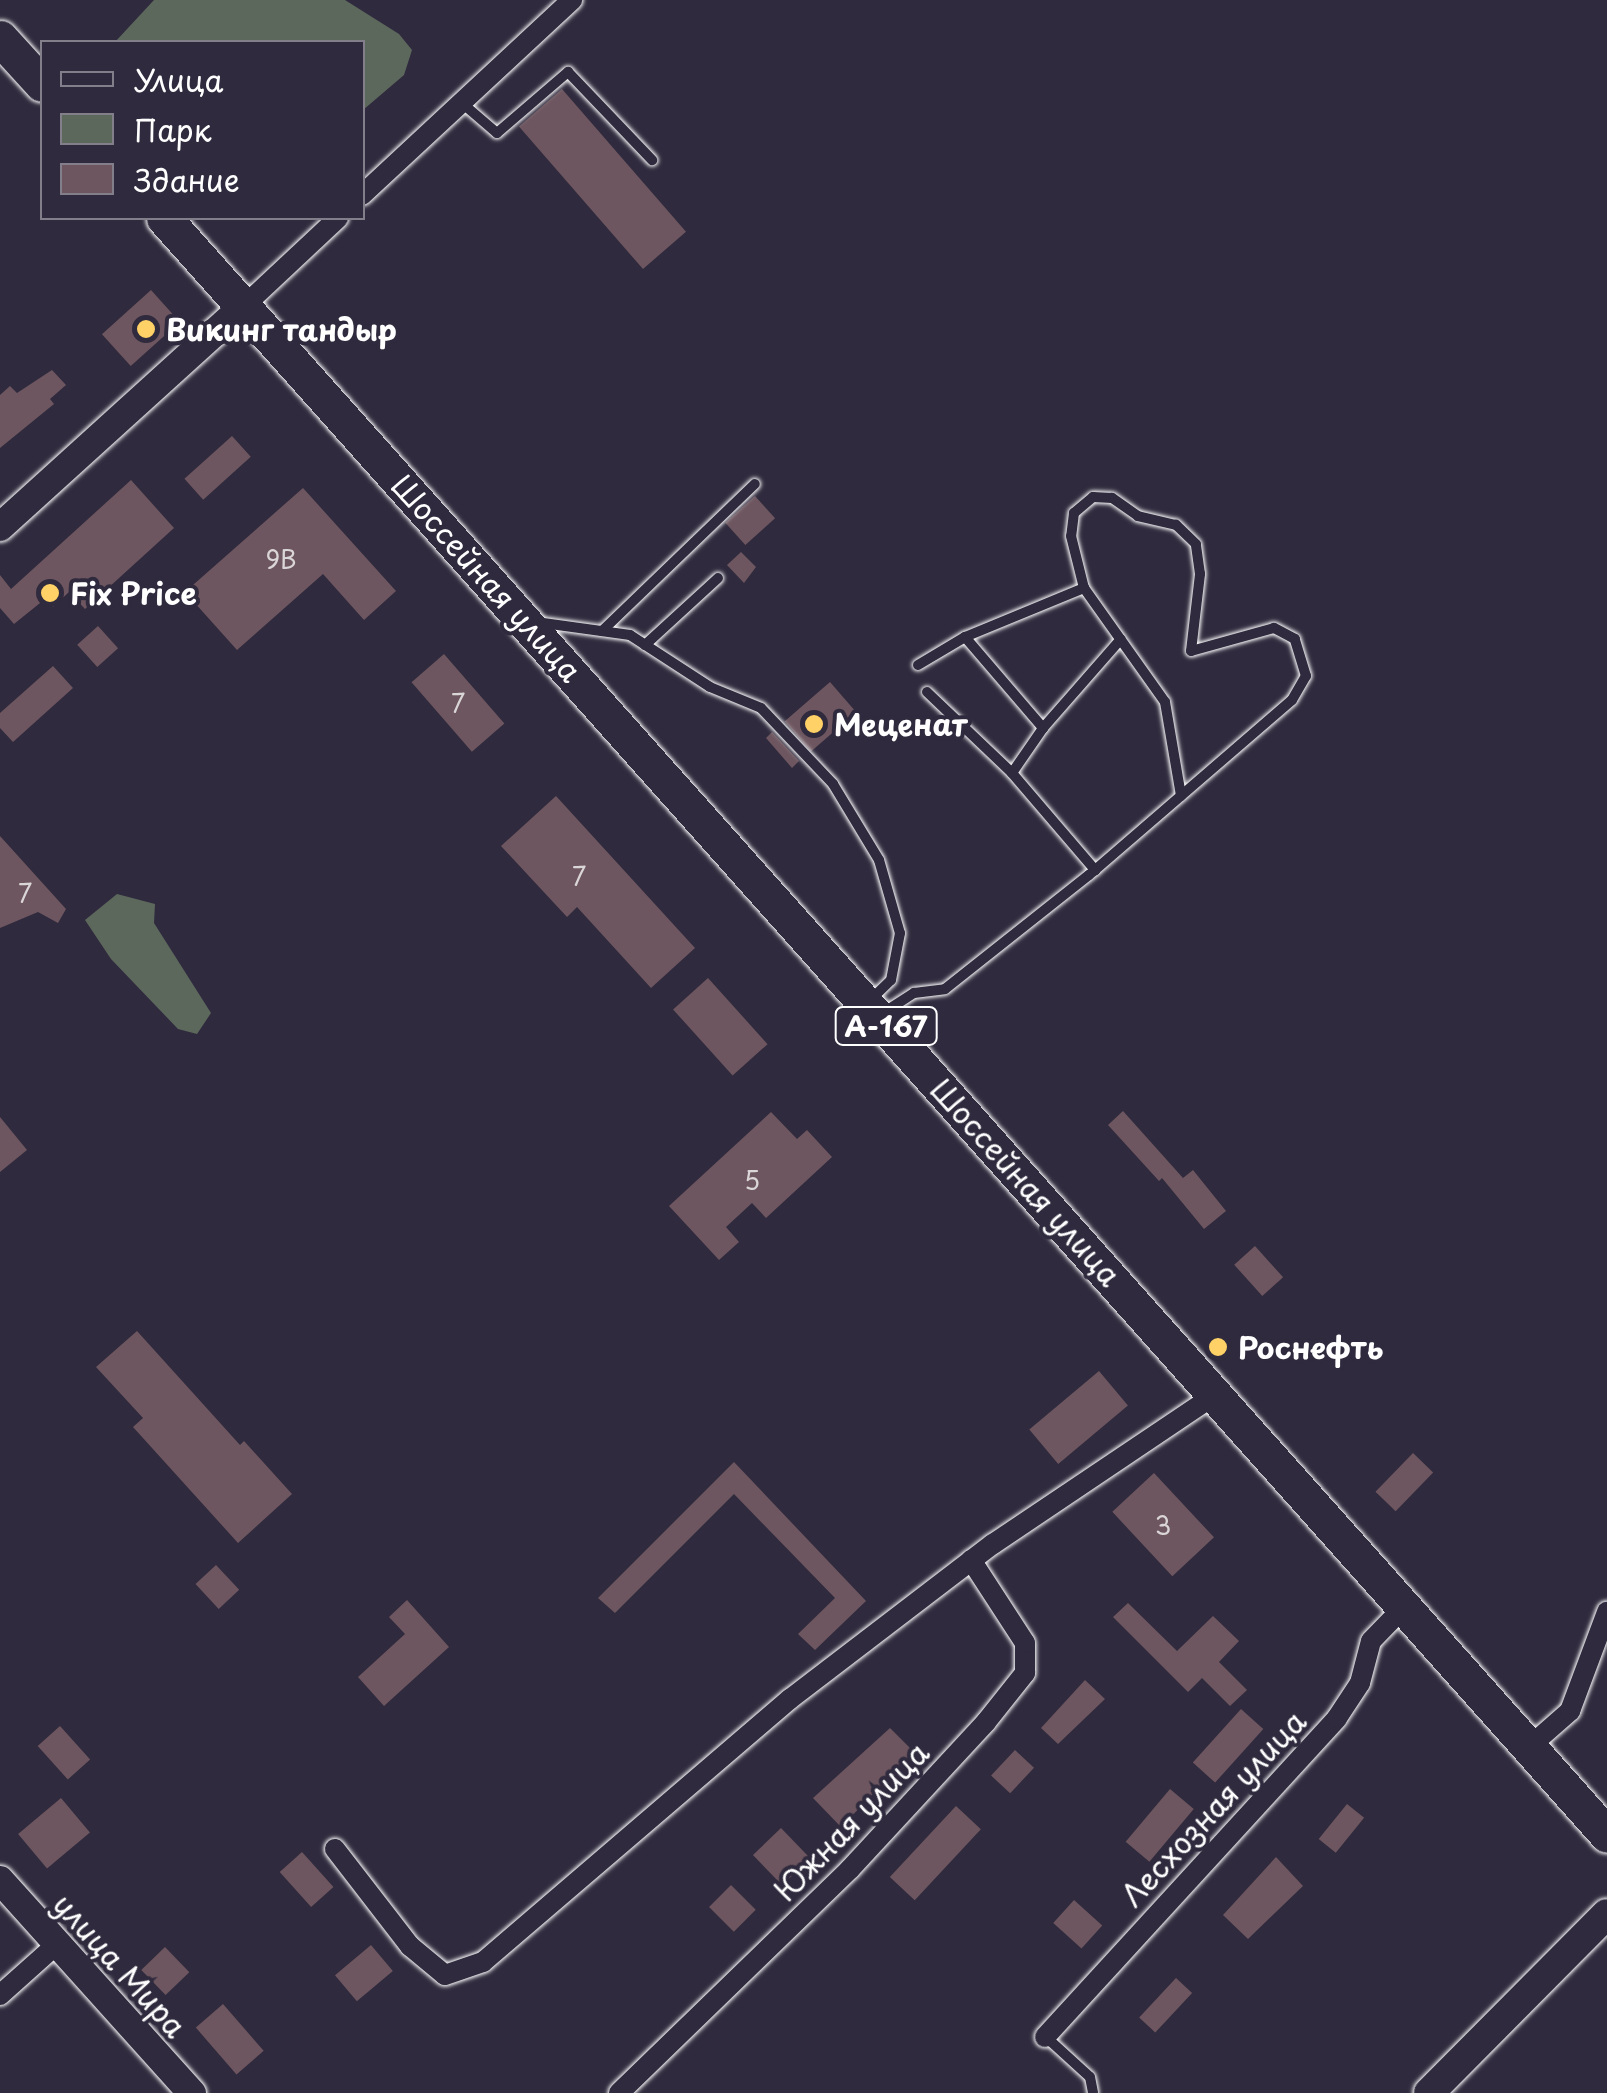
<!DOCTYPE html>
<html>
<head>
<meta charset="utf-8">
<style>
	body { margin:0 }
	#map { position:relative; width:1607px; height:2093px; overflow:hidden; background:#2f2a3d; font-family:"Playpen Sans",sans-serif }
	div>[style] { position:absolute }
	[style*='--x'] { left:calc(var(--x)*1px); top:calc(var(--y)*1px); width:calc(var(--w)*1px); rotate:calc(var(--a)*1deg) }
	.green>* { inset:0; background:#5d685d }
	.building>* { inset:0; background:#6d565f; transform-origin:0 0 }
	.roads { filter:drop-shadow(0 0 2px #fff) drop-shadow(0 0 2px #fff) }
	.service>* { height:10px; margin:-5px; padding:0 5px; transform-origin:5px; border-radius:5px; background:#2f2a3d }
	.minor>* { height:20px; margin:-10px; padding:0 10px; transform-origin:10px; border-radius:10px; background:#2f2a3d }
	.tertiary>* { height:28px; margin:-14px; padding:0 14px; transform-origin:14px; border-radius:14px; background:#2f2a3d }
	.secondary>* { height:30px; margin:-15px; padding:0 15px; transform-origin:15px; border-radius:15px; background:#2f2a3d }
	.trunk>* { height:35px; margin:-17.5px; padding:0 17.5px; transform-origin:17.5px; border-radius:17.5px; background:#2f2a3d }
	.dots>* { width:28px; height:28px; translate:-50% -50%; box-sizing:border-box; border:5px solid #2f2a3d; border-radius:50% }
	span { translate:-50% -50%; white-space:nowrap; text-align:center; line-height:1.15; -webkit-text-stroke:8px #2f2a3d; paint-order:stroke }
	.number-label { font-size:25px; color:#dad5d7 }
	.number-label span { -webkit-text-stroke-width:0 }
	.shield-label span { padding:2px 8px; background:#2f2a3d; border:2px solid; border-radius:8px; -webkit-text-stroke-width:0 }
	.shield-label { font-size:28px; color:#fff; font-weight:700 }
	.poi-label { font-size:30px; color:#fff; font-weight:700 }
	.left { translate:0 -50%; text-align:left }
	.street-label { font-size:30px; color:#fff }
	.legend { position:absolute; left:40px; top:40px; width:325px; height:180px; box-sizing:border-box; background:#2f2a3d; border:2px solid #827f8b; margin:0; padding:12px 18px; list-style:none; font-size:30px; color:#fff }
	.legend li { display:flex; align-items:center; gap:20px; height:50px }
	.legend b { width:50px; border:2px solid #827f8b }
</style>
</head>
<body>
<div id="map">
	<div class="green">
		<div style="clip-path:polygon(154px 0,345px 0,399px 34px,412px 50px,404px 75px,363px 110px,362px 42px,115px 42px)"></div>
		<div style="clip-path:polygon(117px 894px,155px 904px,154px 923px,211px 1013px,197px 1034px,178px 1029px,111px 959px,85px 920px)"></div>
	</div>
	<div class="building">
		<div style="left:562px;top:89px;width:189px;height:57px;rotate:49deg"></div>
		<div style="left:151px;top:290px;width:43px;height:66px;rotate:48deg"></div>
		<div style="clip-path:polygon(52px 370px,66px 385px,50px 399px,54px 404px,0 448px,0 395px,10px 386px,17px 393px)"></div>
		<div style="left:232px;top:436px;width:28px;height:64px;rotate:48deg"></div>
		<div style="clip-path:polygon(131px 480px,174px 528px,85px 609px,69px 592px,53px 607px,45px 599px,14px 624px,0 608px,0 575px,11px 589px)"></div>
		<div style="clip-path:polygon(303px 488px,396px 591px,364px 620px,323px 574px,237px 650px,185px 592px)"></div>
		<div style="left:755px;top:496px;width:30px;height:40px;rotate:48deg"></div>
		<div style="clip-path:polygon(741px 552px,756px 567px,744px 583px,727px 565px)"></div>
		<div style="left:98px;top:626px;width:30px;height:28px;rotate:48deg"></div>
		<div style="left:444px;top:654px;width:92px;height:43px;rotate:49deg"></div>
		<div style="clip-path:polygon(53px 666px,73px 688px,13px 742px,0 728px,0 713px)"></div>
		<div style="left:830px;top:682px;width:40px;height:60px;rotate:49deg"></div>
		<div style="clip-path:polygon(772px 732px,799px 761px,792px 768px,766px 738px)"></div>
		<div style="clip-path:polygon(556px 796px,695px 948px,651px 988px,577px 907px,567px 917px,501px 846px)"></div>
		<div style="clip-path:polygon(0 836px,66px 909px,58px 923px,38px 912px,0 928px)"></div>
		<div style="left:708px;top:978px;width:89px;height:47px;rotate:48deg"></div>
		<div style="clip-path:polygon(1123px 1111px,1183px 1178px,1193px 1170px,1226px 1211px,1204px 1229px,1162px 1178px,1159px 1181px,1108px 1125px)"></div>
		<div style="clip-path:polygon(771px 1112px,797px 1139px,807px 1130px,832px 1157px,766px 1218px,752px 1203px,726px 1227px,739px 1242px,719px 1260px,669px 1206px)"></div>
		<div style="clip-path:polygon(0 1117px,27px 1150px,0 1172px)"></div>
		<div style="left:1255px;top:1246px;width:42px;height:28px;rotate:48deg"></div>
		<div style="clip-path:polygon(137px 1331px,240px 1445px,244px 1441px,292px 1494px,238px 1543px,133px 1427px,143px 1418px,96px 1367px)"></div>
		<div style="left:1099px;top:1371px;width:45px;height:91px;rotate:50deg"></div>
		<div style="left:1413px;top:1453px;width:28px;height:54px;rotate:44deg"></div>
		<div style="clip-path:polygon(734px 1462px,866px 1601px,815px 1650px,798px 1634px,835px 1598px,734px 1494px,615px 1613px,598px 1598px)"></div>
		<div style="left:1154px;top:1473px;width:88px;height:57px;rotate:47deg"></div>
		<div style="left:216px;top:1565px;width:34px;height:28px;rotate:47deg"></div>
		<div style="clip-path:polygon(407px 1600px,449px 1647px,384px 1706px,358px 1677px,405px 1634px,389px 1617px)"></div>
		<div style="clip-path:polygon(1128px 1603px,1177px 1651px,1213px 1616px,1239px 1641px,1219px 1662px,1247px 1690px,1230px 1706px,1202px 1678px,1188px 1692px,1113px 1617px)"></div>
		<div style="clip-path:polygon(1085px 1680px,1105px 1699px,1058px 1744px,1041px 1728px)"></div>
		<div style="left:1241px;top:1709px;width:30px;height:72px;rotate:42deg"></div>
		<div style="left:60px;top:1726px;width:45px;height:30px;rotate:48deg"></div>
		<div style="clip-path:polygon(890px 1728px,914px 1752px,841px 1827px,813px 1798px)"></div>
		<div style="left:1015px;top:1750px;width:26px;height:35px;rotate:43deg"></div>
		<div style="left:1170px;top:1789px;width:31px;height:69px;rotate:40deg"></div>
		<div style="left:61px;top:1798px;width:45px;height:56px;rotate:50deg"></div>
		<div style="left:1347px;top:1804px;width:22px;height:45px;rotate:39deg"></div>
		<div style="left:956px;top:1806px;width:34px;height:97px;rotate:43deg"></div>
		<div style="left:781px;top:1828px;width:42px;height:39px;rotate:46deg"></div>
		<div style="left:302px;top:1852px;width:47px;height:30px;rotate:48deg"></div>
		<div style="clip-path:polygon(1276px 1857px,1303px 1886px,1248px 1939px,1223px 1915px)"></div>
		<div style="left:731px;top:1885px;width:35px;height:31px;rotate:45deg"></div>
		<div style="left:1074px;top:1900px;width:38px;height:31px;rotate:42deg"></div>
		<div style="left:371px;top:1945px;width:34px;height:47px;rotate:50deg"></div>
		<div style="left:165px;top:1947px;width:35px;height:33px;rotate:46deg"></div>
		<div style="left:1176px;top:1978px;width:22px;height:54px;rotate:43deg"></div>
		<div style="left:223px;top:2004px;width:62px;height:36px;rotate:49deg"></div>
	</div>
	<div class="roads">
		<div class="service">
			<div style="--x:462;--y:103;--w:46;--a:40.6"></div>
			<div style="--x:497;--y:133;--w:94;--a:-40.7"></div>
			<div style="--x:568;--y:72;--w:122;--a:46.3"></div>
			<div style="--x:536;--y:622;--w:95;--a:7.9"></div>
			<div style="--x:630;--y:635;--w:95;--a:33"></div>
			<div style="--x:710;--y:687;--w:55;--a:22.4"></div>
			<div style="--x:761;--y:708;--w:105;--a:46.5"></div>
			<div style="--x:833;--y:784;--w:89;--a:58.8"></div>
			<div style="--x:879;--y:860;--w:76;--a:74"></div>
			<div style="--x:900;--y:933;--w:48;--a:100.8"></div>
			<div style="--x:891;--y:980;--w:30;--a:136"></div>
			<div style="--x:602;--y:631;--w:212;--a:-43.9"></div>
			<div style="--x:965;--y:637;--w:120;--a:49.4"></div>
			<div style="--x:645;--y:645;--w:99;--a:-42.5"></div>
			<div style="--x:918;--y:665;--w:55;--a:-30.8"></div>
			<div style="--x:965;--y:637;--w:129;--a:-22.4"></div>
			<div style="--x:927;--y:692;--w:117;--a:43.6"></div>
			<div style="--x:1012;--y:773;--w:128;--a:49.4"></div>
			<div style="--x:1012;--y:773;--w:55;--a:-55.4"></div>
			<div style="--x:1043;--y:728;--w:118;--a:-48.8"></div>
			<div style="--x:883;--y:1013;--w:37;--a:-33"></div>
			<div style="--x:914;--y:993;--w:31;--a:-7"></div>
			<div style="--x:945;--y:989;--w:184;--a:-38.4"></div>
			<div style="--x:1089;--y:875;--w:8;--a:-40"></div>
			<div style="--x:1095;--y:870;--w:260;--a:-40.8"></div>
			<div style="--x:1292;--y:700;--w:28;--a:-60"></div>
			<div style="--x:1306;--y:676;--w:39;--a:-107"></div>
			<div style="--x:1295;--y:639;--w:24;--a:-152"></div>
			<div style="--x:1274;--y:628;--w:86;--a:164.5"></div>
			<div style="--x:1191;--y:651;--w:78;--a:-83.3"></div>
			<div style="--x:1200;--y:574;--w:30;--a:-98"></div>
			<div style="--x:1196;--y:544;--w:28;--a:-136"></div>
			<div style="--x:1176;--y:525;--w:39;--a:-167"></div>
			<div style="--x:1138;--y:516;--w:32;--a:-145"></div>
			<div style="--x:1112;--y:498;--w:19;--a:-177"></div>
			<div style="--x:1093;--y:497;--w:25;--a:140"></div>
			<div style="--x:1074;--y:513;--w:23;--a:97"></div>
			<div style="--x:1071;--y:536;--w:54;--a:76"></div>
			<div style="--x:1084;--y:588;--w:140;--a:54.6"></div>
			<div style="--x:1165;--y:702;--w:95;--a:80.3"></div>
			<div style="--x:1046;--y:2037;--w:59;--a:42.3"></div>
			<div style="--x:1090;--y:2077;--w:16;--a:79"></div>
		</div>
		<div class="minor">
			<div style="--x:362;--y:195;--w:287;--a:-42.9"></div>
			<div style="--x:244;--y:306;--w:129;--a:-43.1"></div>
			<div style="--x:1529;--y:1747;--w:55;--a:-41.3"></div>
			<div style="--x:1570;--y:1711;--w:106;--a:-69.5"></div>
			<div style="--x:335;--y:1849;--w:123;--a:52.3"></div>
			<div style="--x:410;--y:1946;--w:45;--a:39.6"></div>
			<div style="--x:445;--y:1975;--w:40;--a:-18.9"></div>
			<div style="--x:483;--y:1962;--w:404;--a:-40.6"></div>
			<div style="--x:790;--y:1699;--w:255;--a:-37.4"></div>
			<div style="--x:993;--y:1544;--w:267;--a:-33.9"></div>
			<div style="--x:0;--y:1995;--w:76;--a:-41.8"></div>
			<div style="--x:1045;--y:2037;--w:432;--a:-47.5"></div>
			<div style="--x:1337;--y:1718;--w:42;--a:-56.7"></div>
			<div style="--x:1360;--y:1683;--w:43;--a:-75.3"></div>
			<div style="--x:1371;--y:1641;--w:47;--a:-45.9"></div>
			<div style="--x:619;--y:2093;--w:322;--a:-44.1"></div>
			<div style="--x:850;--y:1869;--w:200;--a:-47.2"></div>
			<div style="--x:986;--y:1722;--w:63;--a:-51.5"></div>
			<div style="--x:1025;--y:1673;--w:30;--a:-90"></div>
			<div style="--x:1025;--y:1643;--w:99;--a:-123"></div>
		</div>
		<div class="tertiary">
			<div style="--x:0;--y:527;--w:329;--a:-42.2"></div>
			<div style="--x:0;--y:1880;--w:287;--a:48"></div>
		</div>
		<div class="secondary">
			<div style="--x:1429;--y:2093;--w:252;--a:-45.2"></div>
		</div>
		<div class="trunk">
			<div style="--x:0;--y:38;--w:62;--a:47.6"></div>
			<div style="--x:164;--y:218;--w:2167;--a:48.25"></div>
		</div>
	</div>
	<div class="dots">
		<div style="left:146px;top:329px;background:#ffd166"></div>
		<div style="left:50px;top:593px;background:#ffd166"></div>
		<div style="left:814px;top:724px;background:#ffd166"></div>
		<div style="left:1218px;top:1347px;background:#ffd166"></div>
	</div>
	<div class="number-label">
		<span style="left:281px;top:559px">9В</span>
		<span style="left:458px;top:703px">7</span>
		<span style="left:579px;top:876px">7</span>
		<span style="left:25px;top:893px">7</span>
		<span style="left:752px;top:1180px">5</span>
		<span style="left:1163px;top:1525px">3</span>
	</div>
	<div class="shield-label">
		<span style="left:886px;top:1026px">А-167</span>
	</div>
	<div class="poi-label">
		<span class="left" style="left:166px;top:329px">Викинг тандыр</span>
		<span class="left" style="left:70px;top:593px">Fix Price</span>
		<span class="left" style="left:834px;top:724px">Меценат</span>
		<span class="left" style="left:1238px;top:1347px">Роснефть</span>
	</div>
	<div class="street-label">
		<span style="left:487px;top:578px;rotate:48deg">Шоссейная улица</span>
		<span style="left:1026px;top:1182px;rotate:48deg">Шоссейная улица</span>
		<span style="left:1213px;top:1808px;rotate:-47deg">Лесхозная улица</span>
		<span style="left:851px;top:1821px;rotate:-46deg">Южная улица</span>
		<span style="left:120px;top:1965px;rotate:48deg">улица Мира</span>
	</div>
	<ul class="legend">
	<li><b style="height:12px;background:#2f2a3d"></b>Улица</li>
	<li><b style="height:28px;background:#5d685d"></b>Парк</li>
	<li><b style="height:28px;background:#6d565f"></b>Здание</li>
	</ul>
</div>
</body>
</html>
